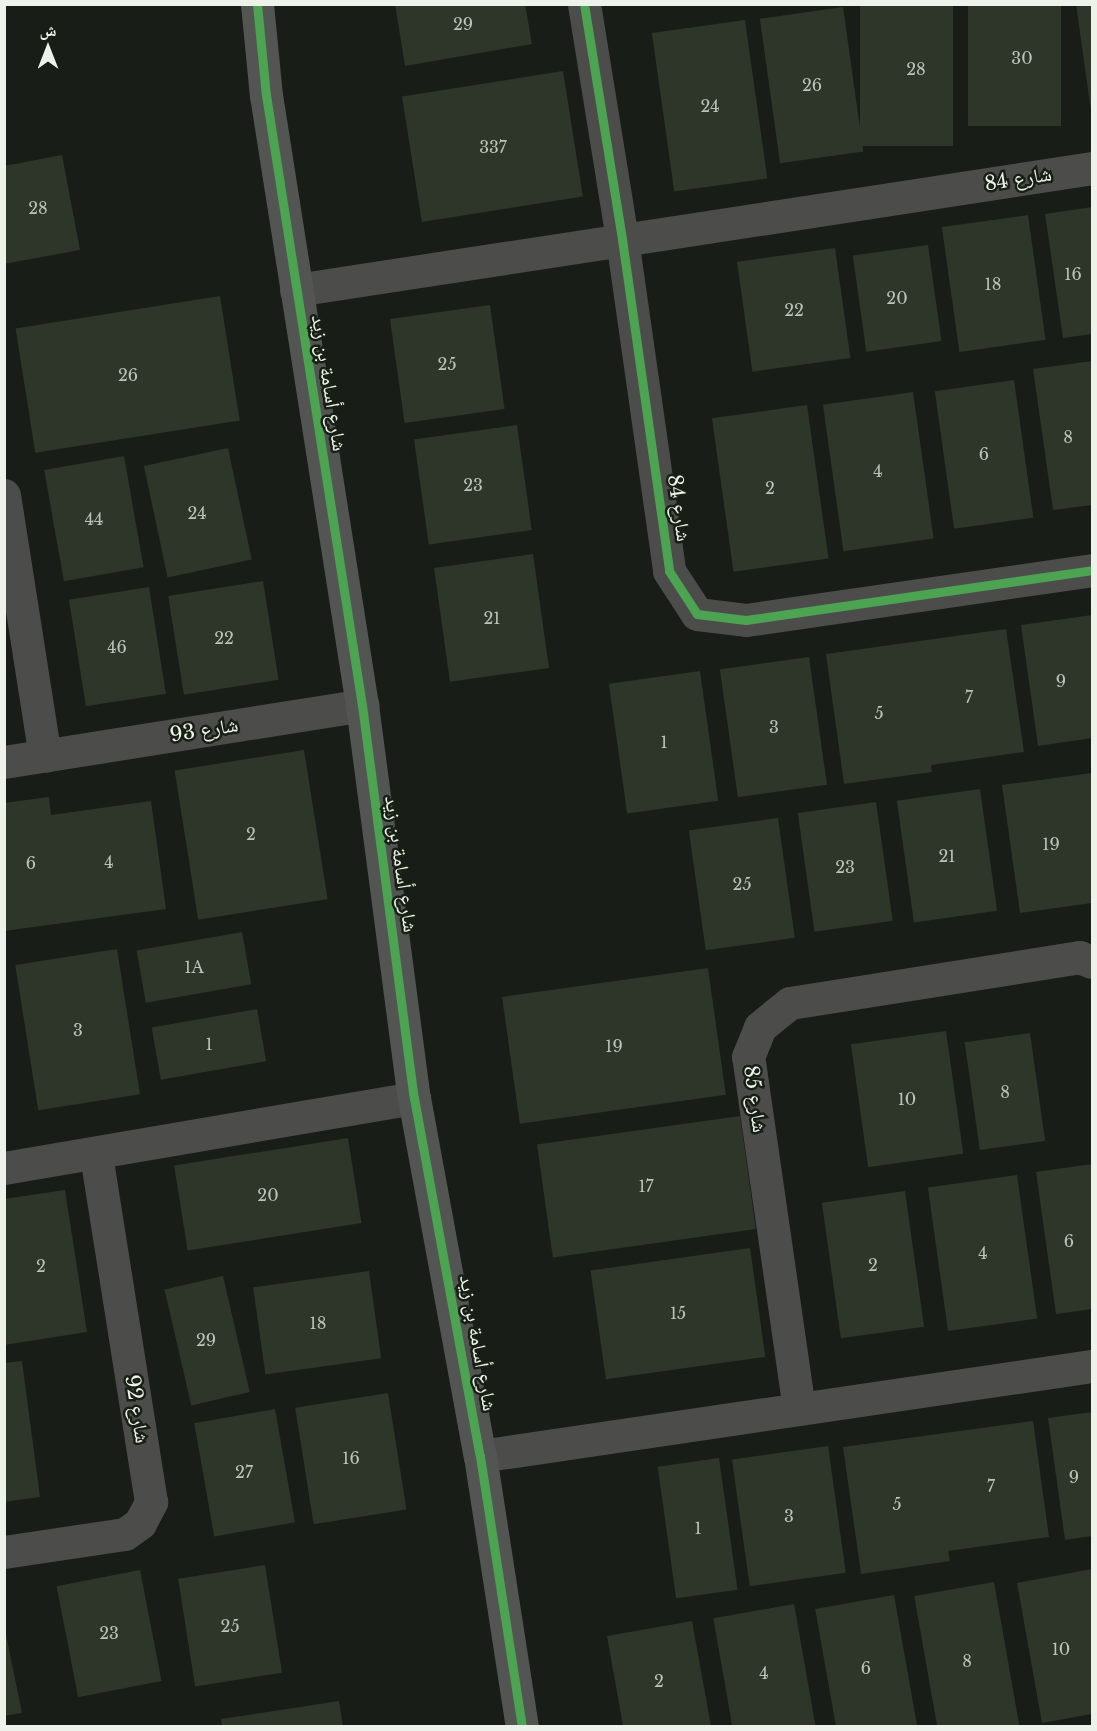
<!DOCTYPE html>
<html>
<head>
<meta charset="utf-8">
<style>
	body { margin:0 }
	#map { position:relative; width:1097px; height:1731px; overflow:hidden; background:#191d18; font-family:"Libre Baskerville","Noto Naskh Arabic",serif }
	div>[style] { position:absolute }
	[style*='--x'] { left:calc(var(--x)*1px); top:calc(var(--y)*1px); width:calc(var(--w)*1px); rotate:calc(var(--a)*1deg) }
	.building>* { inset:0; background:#2d3629; transform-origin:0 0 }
	.street>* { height:33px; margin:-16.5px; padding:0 16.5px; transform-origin:16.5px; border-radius:16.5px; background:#4c4d4a }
	.secondary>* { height:33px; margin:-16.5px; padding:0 16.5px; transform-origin:16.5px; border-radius:16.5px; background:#535552 }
	.cycleway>* { height:9px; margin:-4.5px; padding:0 4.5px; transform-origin:4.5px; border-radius:4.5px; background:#4ca352 }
	span { translate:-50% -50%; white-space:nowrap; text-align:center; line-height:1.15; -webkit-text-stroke:5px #182015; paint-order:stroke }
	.number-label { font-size:16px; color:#bdc3ba }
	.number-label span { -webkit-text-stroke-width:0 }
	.street-label { font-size:20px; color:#edf2eb }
	.frame { position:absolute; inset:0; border:6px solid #edf2eb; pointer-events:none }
	.north { position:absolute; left:18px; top:18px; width:60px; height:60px; -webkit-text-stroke:4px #182015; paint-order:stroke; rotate:0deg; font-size:16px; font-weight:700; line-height:24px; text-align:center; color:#edf2eb }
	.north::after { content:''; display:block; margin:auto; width:21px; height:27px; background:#edf2eb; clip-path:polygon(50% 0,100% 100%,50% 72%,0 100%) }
</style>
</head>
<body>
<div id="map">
	<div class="building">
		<div style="clip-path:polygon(395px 4px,525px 4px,532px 44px,405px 66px)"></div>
		<div style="left:860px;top:4px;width:93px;height:142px"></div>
		<div style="left:968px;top:4px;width:93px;height:122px"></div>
		<div style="clip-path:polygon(1076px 4px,1092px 4px,1092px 111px,1091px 111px)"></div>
		<div style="left:843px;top:7px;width:146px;height:84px;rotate:82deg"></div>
		<div style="left:745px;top:20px;width:160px;height:94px;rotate:82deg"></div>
		<div style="left:563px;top:71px;width:127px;height:163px;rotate:81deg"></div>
		<div style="clip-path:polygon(62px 155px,80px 250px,4px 264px,4px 166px)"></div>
		<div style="clip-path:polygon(1092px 207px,1092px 334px,1063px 338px,1045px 214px)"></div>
		<div style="left:1028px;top:215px;width:126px;height:87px;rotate:82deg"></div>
		<div style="left:928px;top:245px;width:97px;height:76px;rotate:82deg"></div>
		<div style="left:835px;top:248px;width:111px;height:99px;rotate:82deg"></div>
		<div style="left:220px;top:296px;width:126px;height:207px;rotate:81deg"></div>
		<div style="left:490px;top:305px;width:105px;height:101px;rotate:82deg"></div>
		<div style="clip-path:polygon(1092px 361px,1092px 505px,1053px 510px,1033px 369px)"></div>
		<div style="left:1014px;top:380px;width:139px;height:80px;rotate:82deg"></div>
		<div style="left:913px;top:392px;width:148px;height:91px;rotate:82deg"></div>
		<div style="left:807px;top:405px;width:155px;height:96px;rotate:82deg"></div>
		<div style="left:517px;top:425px;width:106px;height:104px;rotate:82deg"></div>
		<div style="left:228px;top:448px;width:114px;height:86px;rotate:78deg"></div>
		<div style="left:124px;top:456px;width:113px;height:81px;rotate:80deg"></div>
		<div style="left:533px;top:554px;width:115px;height:100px;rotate:82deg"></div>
		<div style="left:263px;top:581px;width:100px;height:96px;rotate:81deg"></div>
		<div style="left:149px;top:587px;width:108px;height:81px;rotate:81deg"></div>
		<div style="clip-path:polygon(1092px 615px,1092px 738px,1038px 746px,1021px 625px)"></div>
		<div style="clip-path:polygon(1006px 629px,1024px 752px,931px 765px,932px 772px,844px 784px,826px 654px)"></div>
		<div style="left:809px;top:657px;width:129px;height:90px;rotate:82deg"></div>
		<div style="left:700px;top:671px;width:131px;height:92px;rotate:82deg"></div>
		<div style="left:304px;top:750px;width:151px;height:131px;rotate:81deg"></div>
		<div style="clip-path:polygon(1092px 773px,1092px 903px,1020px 913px,1002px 785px)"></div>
		<div style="left:980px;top:789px;width:123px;height:84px;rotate:82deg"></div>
		<div style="clip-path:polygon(49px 797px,51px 815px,151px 801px,166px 909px,4px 931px,4px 803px)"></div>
		<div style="left:876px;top:802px;width:120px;height:79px;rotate:82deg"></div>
		<div style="left:778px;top:818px;width:121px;height:90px;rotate:82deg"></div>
		<div style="left:242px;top:932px;width:53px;height:107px;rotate:80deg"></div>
		<div style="left:117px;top:949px;width:147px;height:103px;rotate:81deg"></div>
		<div style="left:708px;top:968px;width:128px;height:208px;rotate:82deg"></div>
		<div style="left:257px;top:1009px;width:53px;height:107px;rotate:80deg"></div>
		<div style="left:946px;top:1031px;width:124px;height:96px;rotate:82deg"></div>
		<div style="left:1030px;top:1033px;width:109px;height:66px;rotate:82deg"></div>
		<div style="left:740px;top:1116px;width:114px;height:205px;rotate:82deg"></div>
		<div style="left:348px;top:1138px;width:86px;height:176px;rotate:81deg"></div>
		<div style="clip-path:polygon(1092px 1164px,1092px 1309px,1056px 1314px,1036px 1172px)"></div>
		<div style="left:1017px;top:1175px;width:145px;height:90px;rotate:82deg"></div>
		<div style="clip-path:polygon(65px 1190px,87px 1332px,4px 1345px,4px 1199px)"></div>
		<div style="left:905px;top:1191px;width:137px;height:84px;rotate:82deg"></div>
		<div style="left:750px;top:1248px;width:110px;height:161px;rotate:82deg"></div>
		<div style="left:369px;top:1271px;width:88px;height:117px;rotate:82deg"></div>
		<div style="left:223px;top:1276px;width:119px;height:60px;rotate:77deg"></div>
		<div style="clip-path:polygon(22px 1361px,40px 1497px,4px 1502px,4px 1363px)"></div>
		<div style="left:388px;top:1393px;width:118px;height:94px;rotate:81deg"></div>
		<div style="left:275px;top:1409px;width:115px;height:82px;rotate:80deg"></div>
		<div style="clip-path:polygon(1092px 1412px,1092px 1536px,1065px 1540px,1048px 1418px)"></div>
		<div style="clip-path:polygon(1033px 1421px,1049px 1537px,948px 1551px,950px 1561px,861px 1574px,843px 1447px)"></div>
		<div style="left:828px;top:1446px;width:128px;height:97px;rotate:82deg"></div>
		<div style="left:719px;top:1458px;width:133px;height:62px;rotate:82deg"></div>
		<div style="left:265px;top:1565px;width:109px;height:88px;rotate:81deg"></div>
		<div style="clip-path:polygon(1092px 1569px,1092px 1714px,1042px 1723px,1017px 1583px)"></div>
		<div style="left:140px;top:1570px;width:113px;height:85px;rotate:79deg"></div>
		<div style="left:994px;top:1582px;width:146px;height:81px;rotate:80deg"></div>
		<div style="left:894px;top:1595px;width:133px;height:80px;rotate:80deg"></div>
		<div style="left:794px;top:1604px;width:124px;height:82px;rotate:80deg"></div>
		<div style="clip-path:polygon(692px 1621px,711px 1726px,623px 1726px,607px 1636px)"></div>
		<div style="clip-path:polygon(4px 1625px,22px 1713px,4px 1716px)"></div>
		<div style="clip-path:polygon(339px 1701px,343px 1726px,222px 1726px,221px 1719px)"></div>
	</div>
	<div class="street">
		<div style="--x:584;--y:4;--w:238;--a:80.8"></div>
		<div style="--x:622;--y:239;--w:335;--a:81.9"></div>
		<div style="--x:669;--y:571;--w:51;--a:56.9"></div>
		<div style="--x:697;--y:614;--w:49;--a:7"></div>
		<div style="--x:746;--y:620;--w:350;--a:-8.2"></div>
		<div style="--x:296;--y:290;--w:805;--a:-8.71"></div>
		<div style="--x:4;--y:495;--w:264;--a:81.1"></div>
		<div style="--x:4;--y:762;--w:363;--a:-9"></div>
		<div style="--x:4;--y:1168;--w:416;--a:-9.7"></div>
		<div style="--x:799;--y:1409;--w:356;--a:-98.2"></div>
		<div style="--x:748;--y:1057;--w:32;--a:-68"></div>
		<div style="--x:760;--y:1027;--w:38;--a:-39"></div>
		<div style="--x:790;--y:1003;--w:293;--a:-9"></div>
		<div style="--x:1079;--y:957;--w:14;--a:21"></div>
		<div style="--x:480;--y:1456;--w:619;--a:-8.37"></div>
		<div style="--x:4;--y:1552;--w:122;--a:-8.5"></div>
		<div style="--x:125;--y:1534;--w:19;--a:-36"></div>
		<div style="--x:140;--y:1523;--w:24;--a:-62"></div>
		<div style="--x:151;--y:1502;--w:353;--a:-99"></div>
	</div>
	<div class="secondary">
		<div style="--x:257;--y:4;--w:91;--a:84.4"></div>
		<div style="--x:266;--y:95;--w:618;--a:81.06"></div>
		<div style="--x:362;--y:705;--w:396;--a:82.5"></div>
		<div style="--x:414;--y:1098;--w:364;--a:79.6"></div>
		<div style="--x:480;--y:1456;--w:273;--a:81.2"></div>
	</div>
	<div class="cycleway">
		<div style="--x:257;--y:4;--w:91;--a:84.4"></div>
		<div style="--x:266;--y:95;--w:618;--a:81.06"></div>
		<div style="--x:362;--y:705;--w:396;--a:82.5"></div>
		<div style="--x:414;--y:1098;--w:364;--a:79.6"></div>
		<div style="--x:480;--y:1456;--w:273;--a:81.2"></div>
		<div style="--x:584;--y:4;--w:238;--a:80.8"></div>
		<div style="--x:622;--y:239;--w:335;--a:81.9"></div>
		<div style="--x:669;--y:571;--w:51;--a:56.9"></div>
		<div style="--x:697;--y:614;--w:49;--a:7"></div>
		<div style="--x:746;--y:620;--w:350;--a:-8.2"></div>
	</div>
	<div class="number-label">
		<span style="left:463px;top:24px">29</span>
		<span style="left:1022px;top:58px">30</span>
		<span style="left:916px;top:69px">28</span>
		<span style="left:812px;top:85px">26</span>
		<span style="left:710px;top:106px">24</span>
		<span style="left:493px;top:147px">337</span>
		<span style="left:38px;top:208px">28</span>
		<span style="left:1073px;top:274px">16</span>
		<span style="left:993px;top:284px">18</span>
		<span style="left:897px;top:298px">20</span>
		<span style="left:794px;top:310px">22</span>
		<span style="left:447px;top:364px">25</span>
		<span style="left:128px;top:375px">26</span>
		<span style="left:1068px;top:437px">8</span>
		<span style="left:984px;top:454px">6</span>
		<span style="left:878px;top:471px">4</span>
		<span style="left:473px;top:485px">23</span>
		<span style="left:770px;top:488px">2</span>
		<span style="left:197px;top:513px">24</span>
		<span style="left:94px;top:519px">44</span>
		<span style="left:492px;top:618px">21</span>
		<span style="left:224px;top:638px">22</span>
		<span style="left:117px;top:647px">46</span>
		<span style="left:1061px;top:681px">9</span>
		<span style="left:969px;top:697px">7</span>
		<span style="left:879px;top:713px">5</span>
		<span style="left:774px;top:727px">3</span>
		<span style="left:664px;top:742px">1</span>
		<span style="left:251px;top:834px">2</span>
		<span style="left:1051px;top:844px">19</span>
		<span style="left:947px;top:856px">21</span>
		<span style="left:109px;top:862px">4</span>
		<span style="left:31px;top:863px">6</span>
		<span style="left:845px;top:867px">23</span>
		<span style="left:742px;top:884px">25</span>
		<span style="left:194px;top:967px">1A</span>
		<span style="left:78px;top:1030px">3</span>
		<span style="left:209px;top:1044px">1</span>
		<span style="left:614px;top:1046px">19</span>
		<span style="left:1005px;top:1092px">8</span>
		<span style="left:907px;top:1099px">10</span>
		<span style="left:646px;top:1186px">17</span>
		<span style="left:268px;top:1195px">20</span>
		<span style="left:1069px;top:1241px">6</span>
		<span style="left:983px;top:1253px">4</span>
		<span style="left:873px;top:1265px">2</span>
		<span style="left:41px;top:1266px">2</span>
		<span style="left:678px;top:1313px">15</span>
		<span style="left:318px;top:1323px">18</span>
		<span style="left:206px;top:1340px">29</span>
		<span style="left:351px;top:1458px">16</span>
		<span style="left:244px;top:1472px">27</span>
		<span style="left:1074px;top:1477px">9</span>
		<span style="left:991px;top:1486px">7</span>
		<span style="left:897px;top:1504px">5</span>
		<span style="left:789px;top:1516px">3</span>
		<span style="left:698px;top:1528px">1</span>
		<span style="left:230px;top:1626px">25</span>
		<span style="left:109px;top:1633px">23</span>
		<span style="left:1061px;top:1649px">10</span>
		<span style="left:967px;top:1661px">8</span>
		<span style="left:866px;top:1668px">6</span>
		<span style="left:764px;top:1673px">4</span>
		<span style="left:659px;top:1681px">2</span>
	</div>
	<div class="street-label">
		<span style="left:1018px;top:179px;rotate:-9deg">شارع 84</span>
		<span style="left:329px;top:383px;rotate:81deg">شارع أسامة بن زيد</span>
		<span style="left:679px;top:508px;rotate:82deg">شارع 84</span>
		<span style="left:204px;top:730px;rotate:-9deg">شارع 93</span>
		<span style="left:401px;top:864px;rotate:82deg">شارع أسامة بن زيد</span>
		<span style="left:755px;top:1099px;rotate:82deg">شارع 85</span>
		<span style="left:478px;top:1343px;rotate:80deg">شارع أسامة بن زيد</span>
		<span style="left:137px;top:1409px;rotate:81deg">شارع 92</span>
	</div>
	<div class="frame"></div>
	<div class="north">ش</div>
</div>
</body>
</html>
